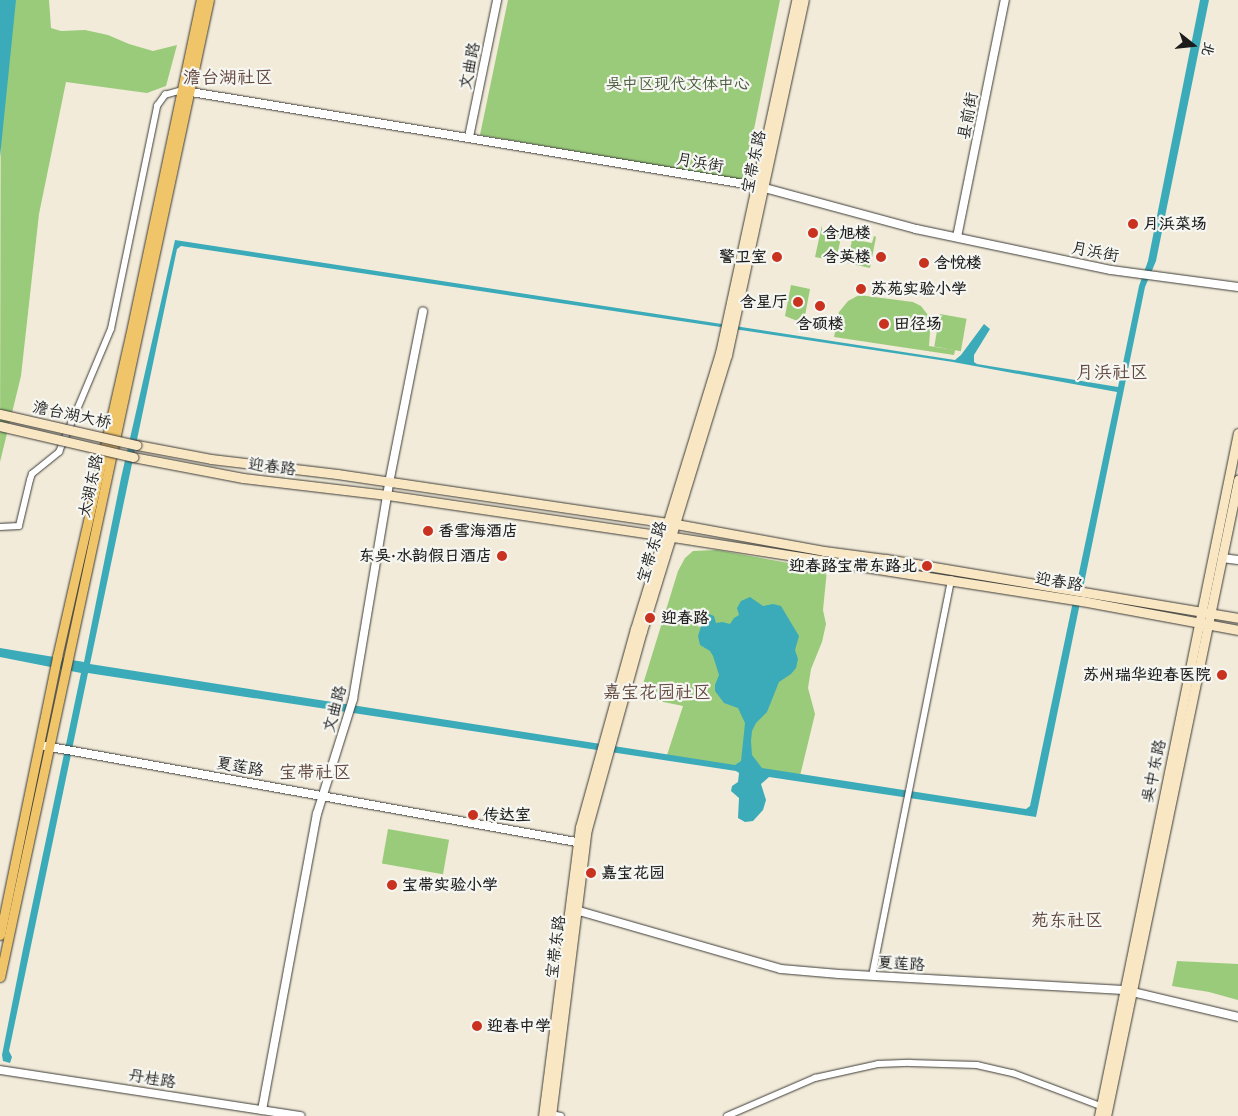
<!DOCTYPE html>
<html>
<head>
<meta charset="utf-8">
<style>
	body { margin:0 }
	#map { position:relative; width:1238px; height:1116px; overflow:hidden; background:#f2ebd9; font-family:Pangolin,"LXGW WenKai TC",sans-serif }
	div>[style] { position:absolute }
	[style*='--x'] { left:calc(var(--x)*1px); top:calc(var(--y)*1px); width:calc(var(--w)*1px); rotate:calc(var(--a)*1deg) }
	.green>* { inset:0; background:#9acb7b; transform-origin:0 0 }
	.water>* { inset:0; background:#3cabb9 }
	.roads { filter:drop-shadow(0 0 1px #3c3b38) drop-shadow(0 0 1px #3c3b38) }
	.minor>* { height:5.5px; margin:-2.75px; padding:0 2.75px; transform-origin:2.75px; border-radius:2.75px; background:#fff }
	.tertiary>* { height:8px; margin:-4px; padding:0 4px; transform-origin:4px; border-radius:4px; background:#fff }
	.secondary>* { height:9px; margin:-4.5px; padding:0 4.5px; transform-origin:4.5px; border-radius:4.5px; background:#f9e7c3 }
	.primary>* { height:9px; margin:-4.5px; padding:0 4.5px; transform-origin:4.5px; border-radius:4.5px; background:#f0c469 }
	.bridges { filter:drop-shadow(0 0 1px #3c3b38) drop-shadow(0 0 1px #3c3b38) }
	.secondary-bridge>* { height:9px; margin:-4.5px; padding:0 4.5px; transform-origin:4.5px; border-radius:4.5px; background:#f9e7c3 }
	.dots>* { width:14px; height:14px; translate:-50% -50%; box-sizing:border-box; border:2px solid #f6f6f2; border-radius:50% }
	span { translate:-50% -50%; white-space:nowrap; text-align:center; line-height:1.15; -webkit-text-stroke:4.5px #f6f6f2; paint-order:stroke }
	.street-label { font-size:16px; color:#1c1c1c }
	.park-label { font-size:16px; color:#48593d }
	.poi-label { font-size:16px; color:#1c1c1c; font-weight:700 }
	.left { translate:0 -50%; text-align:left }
	.right { translate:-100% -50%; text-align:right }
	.neighbourhood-label { font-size:18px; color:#61463c }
	.north { position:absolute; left:1168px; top:20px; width:50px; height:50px; -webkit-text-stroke:4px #f6f6f2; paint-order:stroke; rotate:106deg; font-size:14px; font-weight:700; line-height:20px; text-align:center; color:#1c1c1c }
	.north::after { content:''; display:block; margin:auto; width:18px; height:22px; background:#1c1c1c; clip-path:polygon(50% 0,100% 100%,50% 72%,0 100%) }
</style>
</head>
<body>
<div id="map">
	<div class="green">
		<div style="clip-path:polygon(1px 0,49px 0,51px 28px,61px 31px,85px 30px,108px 35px,129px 44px,153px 51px,177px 45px,166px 86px,147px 93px,66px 82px,39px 214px,21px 376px,0 462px)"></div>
		<div style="clip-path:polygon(508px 0,780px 0,744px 179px,740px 180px,480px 135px)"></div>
		<div style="clip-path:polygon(822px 225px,822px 231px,837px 234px,839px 227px,843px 228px,836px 261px,815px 257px)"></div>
		<div style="clip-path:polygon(854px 231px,858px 231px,856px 240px,872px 243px,874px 236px,876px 237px,870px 268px,847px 263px)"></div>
		<div style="clip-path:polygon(791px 285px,810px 289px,804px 321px,800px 320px,800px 322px,785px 316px)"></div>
		<div style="clip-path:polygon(859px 295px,913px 302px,921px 306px,931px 319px,929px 346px,955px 350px,954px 355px,834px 337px,839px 312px,848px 301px)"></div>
		<div style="left:940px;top:314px;width:27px;height:33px;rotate:10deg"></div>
		<div style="clip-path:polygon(717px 550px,827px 570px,823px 610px,826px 624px,822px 642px,811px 669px,808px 688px,815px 714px,800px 776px,667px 755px,683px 706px,639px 697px,678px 571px,685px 558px,693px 551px)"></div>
		<div style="left:388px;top:829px;width:62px;height:35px;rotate:10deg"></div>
		<div style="clip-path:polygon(1177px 961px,1238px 964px,1238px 1000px,1209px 992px,1172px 986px)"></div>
	</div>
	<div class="water">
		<div style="clip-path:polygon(0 0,16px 0,0 157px)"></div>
		<div style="clip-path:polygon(evenodd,1200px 0,1209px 0,1156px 261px,1145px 287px,1036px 817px,769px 777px,761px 784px,766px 800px,763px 810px,753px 821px,745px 822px,738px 818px,739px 798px,731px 791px,732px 786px,738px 782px,739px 773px,736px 771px,88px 673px,9px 1051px,12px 1057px,10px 1063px,3px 1061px,2px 1055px,23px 949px,81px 673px,0 657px,0 648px,84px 662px,121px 478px,175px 240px,955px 360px,961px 355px,984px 324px,990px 329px,974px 355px,974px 362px,977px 364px,1118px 387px,1139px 286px,1148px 261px,1200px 0,181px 246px,953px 362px,1117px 392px,1030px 806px,1026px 809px,762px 768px,752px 755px,751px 741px,752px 731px,756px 723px,767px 712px,779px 682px,791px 674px,796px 668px,798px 659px,795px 650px,799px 636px,781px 606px,773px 604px,763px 606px,750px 597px,741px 601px,737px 608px,739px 615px,734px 618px,730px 624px,722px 622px,716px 623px,714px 616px,709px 614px,707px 620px,702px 623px,698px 636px,700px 645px,710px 651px,713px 656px,719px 675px,715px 685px,715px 691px,724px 703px,738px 708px,745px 723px,741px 761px,735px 765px,90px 664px,177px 249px,181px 246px)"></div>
	</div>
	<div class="roads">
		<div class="minor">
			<div style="--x:0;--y:527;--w:19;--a:-3"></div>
			<div style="--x:19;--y:526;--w:47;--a:-76.6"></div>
			<div style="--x:30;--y:480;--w:6;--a:-72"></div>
			<div style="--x:32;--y:474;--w:35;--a:-39"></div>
			<div style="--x:59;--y:452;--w:38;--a:-67"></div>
			<div style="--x:74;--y:417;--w:95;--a:-67.2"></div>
			<div style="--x:111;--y:329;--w:228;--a:-78.3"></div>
			<div style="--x:157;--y:106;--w:14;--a:-54"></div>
			<div style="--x:165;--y:95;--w:19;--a:-16"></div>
			<div style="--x:872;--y:976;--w:404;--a:-78.7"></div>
			<div style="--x:551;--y:1114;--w:10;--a:11"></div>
			<div style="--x:727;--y:1116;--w:96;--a:-23.4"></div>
			<div style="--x:815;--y:1078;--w:65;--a:-12.5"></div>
			<div style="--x:878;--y:1064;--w:32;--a:-2"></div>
			<div style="--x:910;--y:1063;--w:67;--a:1.7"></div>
			<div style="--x:977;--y:1065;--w:37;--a:13"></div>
			<div style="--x:1013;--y:1073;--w:94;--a:20.6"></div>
		</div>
		<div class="tertiary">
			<div style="--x:185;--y:91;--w:580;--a:9.43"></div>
			<div style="--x:757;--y:186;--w:165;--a:15.1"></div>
			<div style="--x:916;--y:229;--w:199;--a:11.9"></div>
			<div style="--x:1111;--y:270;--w:128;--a:7.6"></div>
			<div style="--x:469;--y:137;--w:140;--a:-78.4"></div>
			<div style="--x:957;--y:237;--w:242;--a:-78.6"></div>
			<div style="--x:1222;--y:558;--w:16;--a:7"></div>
			<div style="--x:45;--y:746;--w:546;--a:10.24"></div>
			<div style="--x:572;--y:909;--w:217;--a:16"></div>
			<div style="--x:781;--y:969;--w:58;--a:4.9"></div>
			<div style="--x:839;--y:974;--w:285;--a:3.2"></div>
			<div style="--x:1124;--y:990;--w:117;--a:13.3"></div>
			<div style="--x:0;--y:1070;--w:304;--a:8.7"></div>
			<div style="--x:262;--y:1110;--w:301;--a:-79.5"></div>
			<div style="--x:317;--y:814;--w:121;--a:-72.6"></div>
			<div style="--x:353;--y:699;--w:219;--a:-80.5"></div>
			<div style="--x:389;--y:483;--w:175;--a:-78.8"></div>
		</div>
		<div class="secondary">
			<div style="--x:137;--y:445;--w:75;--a:10.7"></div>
			<div style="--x:211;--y:459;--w:127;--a:6.8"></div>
			<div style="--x:337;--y:474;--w:343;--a:8.4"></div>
			<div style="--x:676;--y:524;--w:150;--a:10.3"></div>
			<div style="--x:824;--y:551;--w:63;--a:7.4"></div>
			<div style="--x:886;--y:559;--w:357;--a:9.5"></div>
			<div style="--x:133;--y:457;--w:112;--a:10.8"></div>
			<div style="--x:243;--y:478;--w:145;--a:6.7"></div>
			<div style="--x:387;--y:495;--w:289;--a:8.4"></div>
			<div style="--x:673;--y:537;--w:414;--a:8.9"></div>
			<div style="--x:1082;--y:601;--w:159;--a:10.5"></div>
			<div style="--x:543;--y:1116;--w:291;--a:-82.7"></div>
			<div style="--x:580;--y:827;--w:205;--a:-74.5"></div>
			<div style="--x:635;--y:629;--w:289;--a:-72.9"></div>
			<div style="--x:720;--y:353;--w:361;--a:-77.8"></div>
			<div style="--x:551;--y:1116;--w:289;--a:-82.9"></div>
			<div style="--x:587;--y:829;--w:205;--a:-74.5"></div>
			<div style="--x:642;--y:631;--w:289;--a:-72.9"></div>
			<div style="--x:727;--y:355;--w:363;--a:-77.8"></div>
			<div style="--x:1099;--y:1116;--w:697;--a:-78.5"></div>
			<div style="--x:1106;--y:1116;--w:650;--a:-78.27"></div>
		</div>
		<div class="primary">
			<div style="--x:0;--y:935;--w:284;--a:-78.4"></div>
			<div style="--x:57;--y:657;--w:329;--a:-77.2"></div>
			<div style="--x:130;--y:336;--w:343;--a:-78.1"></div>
			<div style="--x:0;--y:977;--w:999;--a:-77.93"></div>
		</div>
	</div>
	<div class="bridges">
		<div class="secondary-bridge">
			<div style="--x:0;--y:414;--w:140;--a:12.8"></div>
			<div style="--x:0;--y:426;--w:137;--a:13.1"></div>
		</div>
	</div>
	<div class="dots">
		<div style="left:1133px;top:224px;background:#c8321e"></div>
		<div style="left:813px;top:233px;background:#c8321e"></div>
		<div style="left:777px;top:257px;background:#c8321e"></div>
		<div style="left:881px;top:257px;background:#c8321e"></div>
		<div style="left:924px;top:263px;background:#c8321e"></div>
		<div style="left:861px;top:289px;background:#c8321e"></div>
		<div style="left:798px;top:302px;background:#c8321e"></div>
		<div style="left:820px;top:306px;background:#c8321e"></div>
		<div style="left:884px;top:324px;background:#c8321e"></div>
		<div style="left:428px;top:531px;background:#c8321e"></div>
		<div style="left:502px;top:556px;background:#c8321e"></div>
		<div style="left:927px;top:566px;background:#c8321e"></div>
		<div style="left:650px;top:618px;background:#c8321e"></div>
		<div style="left:1222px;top:675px;background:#c8321e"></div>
		<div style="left:473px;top:815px;background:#c8321e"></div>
		<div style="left:591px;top:873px;background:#c8321e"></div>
		<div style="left:392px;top:885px;background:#c8321e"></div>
		<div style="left:477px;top:1026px;background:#c8321e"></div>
	</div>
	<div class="street-label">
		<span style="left:470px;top:66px;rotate:-79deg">文曲路</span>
		<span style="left:968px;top:116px;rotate:-79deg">县前街</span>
		<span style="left:754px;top:162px;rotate:-78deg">宝带东路</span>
		<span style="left:700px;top:163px;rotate:10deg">月浜街</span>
		<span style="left:1095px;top:252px;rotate:11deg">月浜街</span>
		<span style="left:72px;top:415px;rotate:12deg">澹台湖大桥</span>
		<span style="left:272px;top:467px;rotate:7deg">迎春路</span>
		<span style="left:91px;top:486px;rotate:-78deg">太湖东路</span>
		<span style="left:652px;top:552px;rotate:-72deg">宝带东路</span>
		<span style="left:1059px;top:582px;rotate:9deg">迎春路</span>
		<span style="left:335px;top:709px;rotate:-75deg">文曲路</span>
		<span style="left:240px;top:767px;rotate:10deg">夏莲路</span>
		<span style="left:1154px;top:771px;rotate:-78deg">吴中东路</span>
		<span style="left:556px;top:947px;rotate:-83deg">宝带东路</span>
		<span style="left:901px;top:964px;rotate:3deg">夏莲路</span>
		<span style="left:152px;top:1079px;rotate:9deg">丹桂路</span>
	</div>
	<div class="park-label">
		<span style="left:678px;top:84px">吴中区现代文体中心</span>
	</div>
	<div class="poi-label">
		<span class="left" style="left:1143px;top:224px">月浜菜场</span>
		<span class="left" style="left:823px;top:233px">含旭楼</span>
		<span class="right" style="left:767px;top:257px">警卫室</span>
		<span class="right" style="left:871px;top:257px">含英楼</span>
		<span class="left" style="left:934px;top:263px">含悦楼</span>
		<span class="left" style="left:871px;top:289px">苏苑实验小学</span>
		<span class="right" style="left:788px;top:302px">含星厅</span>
		<span style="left:820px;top:324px">含硕楼</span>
		<span class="left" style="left:894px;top:324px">田径场</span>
		<span class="left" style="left:438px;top:531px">香雪海酒店</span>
		<span class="right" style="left:492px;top:556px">东吴·水韵假日酒店</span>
		<span class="right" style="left:917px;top:566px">迎春路宝带东路北</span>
		<span class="left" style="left:661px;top:618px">迎春路</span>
		<span class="right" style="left:1211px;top:675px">苏州瑞华迎春医院</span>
		<span class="left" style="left:483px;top:815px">传达室</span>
		<span class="left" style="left:601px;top:873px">嘉宝花园</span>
		<span class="left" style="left:402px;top:885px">宝带实验小学</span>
		<span class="left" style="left:487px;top:1026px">迎春中学</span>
	</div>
	<div class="neighbourhood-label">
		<span style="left:228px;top:78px">澹台湖社区</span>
		<span style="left:1112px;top:373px">月浜社区</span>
		<span style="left:657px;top:693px">嘉宝花园社区</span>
		<span style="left:315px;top:773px">宝带社区</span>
		<span style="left:1067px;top:921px">苑东社区</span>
	</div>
	<div class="north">北</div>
</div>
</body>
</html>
